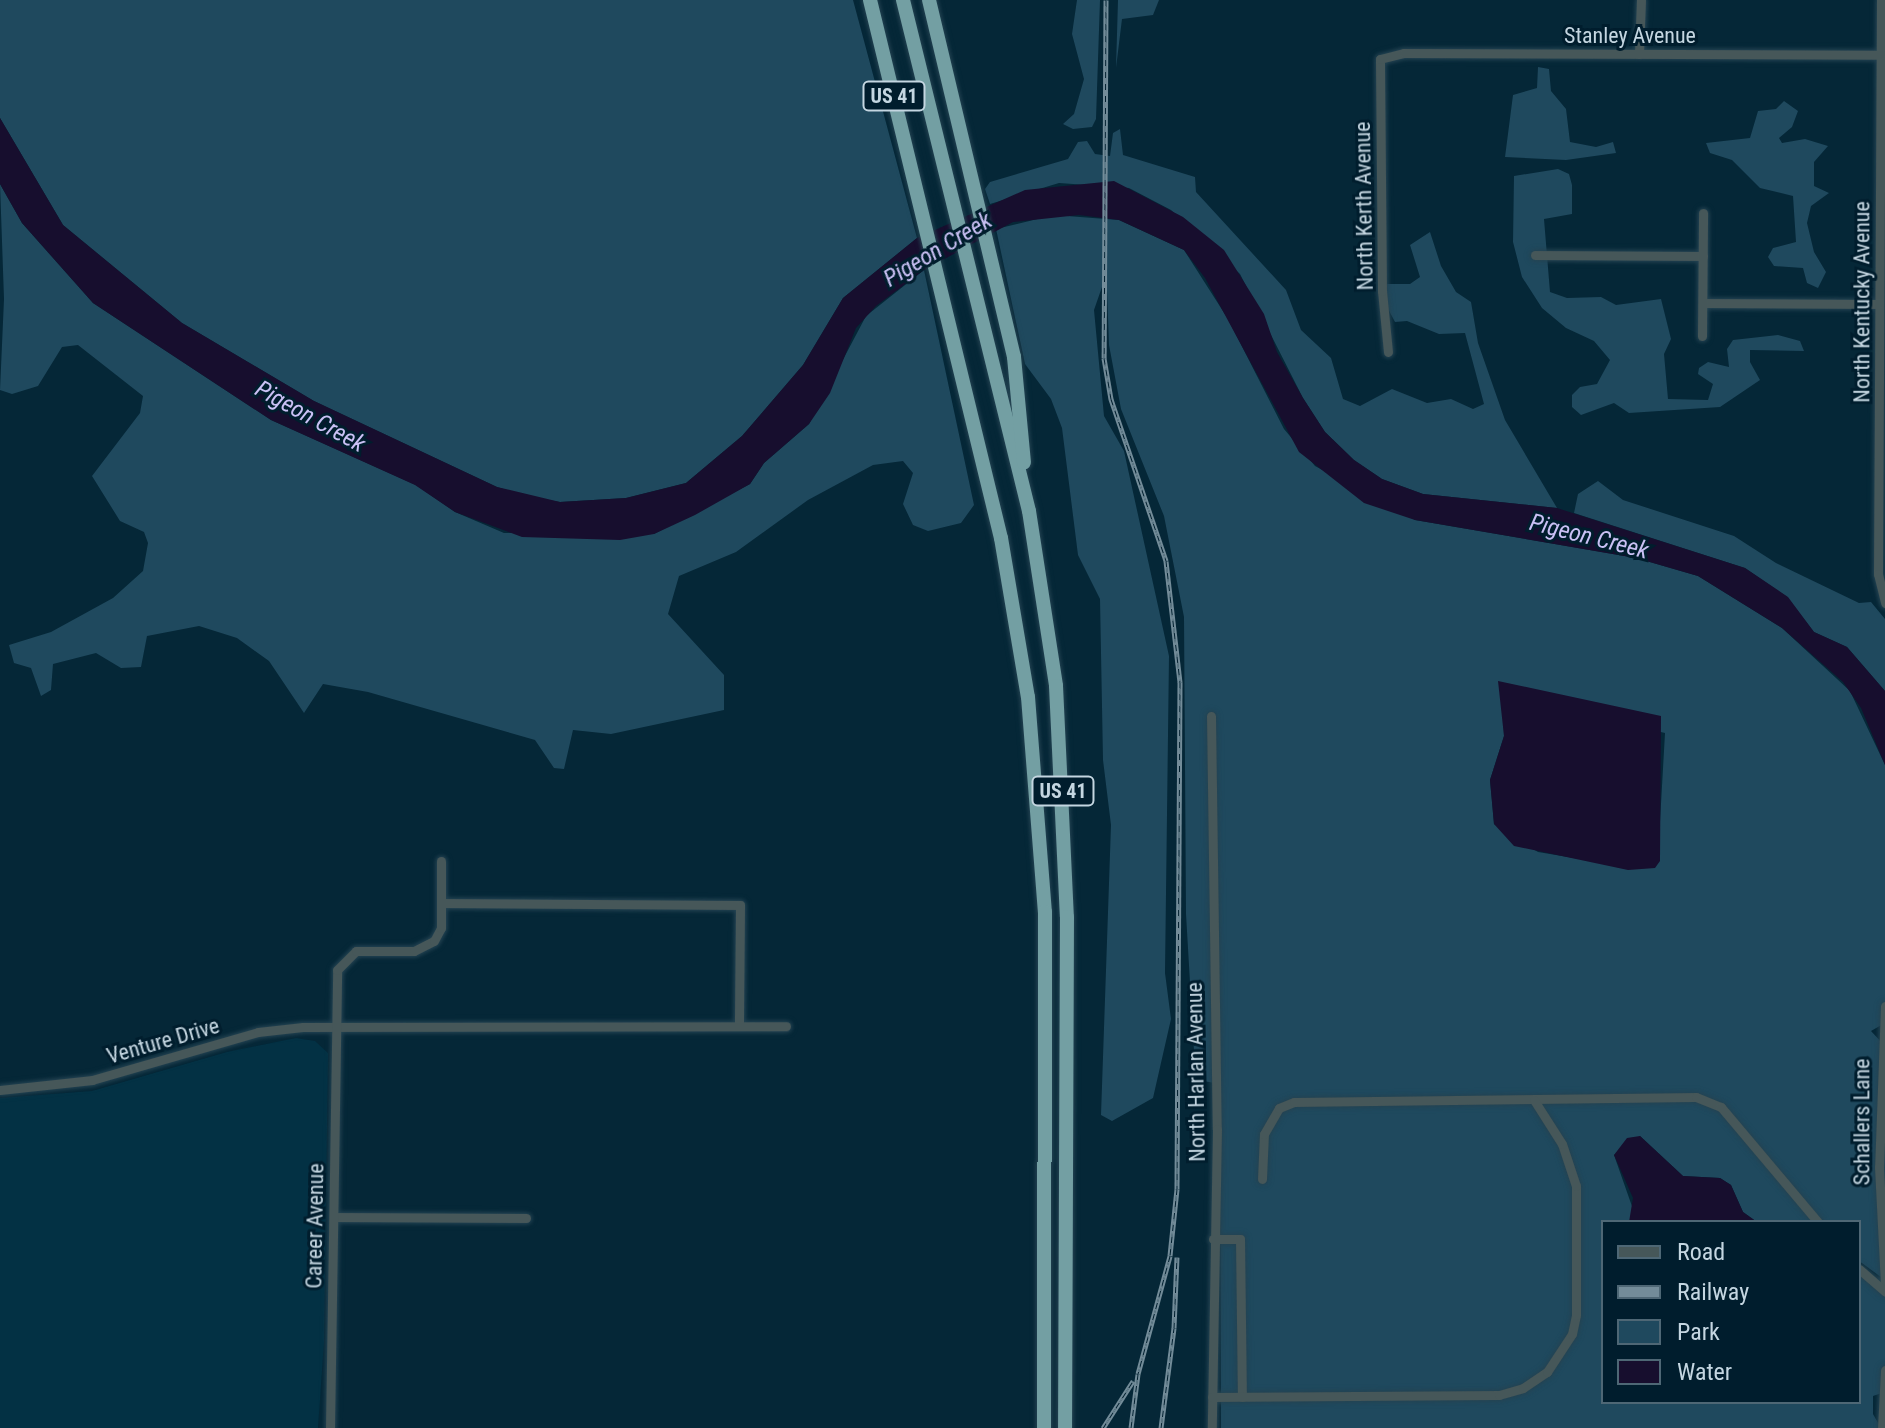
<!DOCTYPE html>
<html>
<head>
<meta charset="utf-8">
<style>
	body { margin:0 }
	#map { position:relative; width:1885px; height:1428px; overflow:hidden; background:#052737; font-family:"Roboto Condensed",sans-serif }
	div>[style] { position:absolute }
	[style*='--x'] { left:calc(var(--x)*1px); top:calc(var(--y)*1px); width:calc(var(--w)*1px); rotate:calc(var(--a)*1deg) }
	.built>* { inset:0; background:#033144 }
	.green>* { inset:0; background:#1f495e }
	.water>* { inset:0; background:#170e2e }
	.roads { filter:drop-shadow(0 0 2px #244352) drop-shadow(0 0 2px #244352) }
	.minor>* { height:9px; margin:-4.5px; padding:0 4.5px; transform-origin:4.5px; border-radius:4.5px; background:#465759 }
	.highway>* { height:14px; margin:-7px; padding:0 7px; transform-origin:7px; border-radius:7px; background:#739fa3 }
	.rail>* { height:5px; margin-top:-2.5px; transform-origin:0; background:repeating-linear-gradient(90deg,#001d2d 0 6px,#738c99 0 12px); box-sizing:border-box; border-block:2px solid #738c99 }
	span { translate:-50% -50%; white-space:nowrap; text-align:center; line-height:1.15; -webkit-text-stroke:6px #001d2d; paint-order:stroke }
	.shield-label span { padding:2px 6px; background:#001d2d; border:2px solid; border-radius:6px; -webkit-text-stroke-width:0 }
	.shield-label { font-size:20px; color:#c4d6e1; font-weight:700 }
	.street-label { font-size:22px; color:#c4d6e1 }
	.water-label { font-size:24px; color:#cac1f5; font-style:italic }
	.legend { position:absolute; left:1601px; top:1220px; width:260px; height:184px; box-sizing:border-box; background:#001d2d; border:2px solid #4e6775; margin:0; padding:10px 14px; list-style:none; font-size:24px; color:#c4d6e1 }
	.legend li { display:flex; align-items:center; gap:16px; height:40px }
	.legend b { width:40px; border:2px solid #4e6775 }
</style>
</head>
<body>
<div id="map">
	<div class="built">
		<div style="clip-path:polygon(296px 1038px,315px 1041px,328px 1053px,324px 1341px,318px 1428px,0 1428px,0 1098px,92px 1091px,227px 1052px)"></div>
	</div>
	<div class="green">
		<div style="clip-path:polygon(0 0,853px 0,917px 238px,843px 298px,803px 365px,742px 436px,686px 483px,626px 498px,560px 502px,530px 497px,497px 487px,314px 401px,182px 323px,63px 225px,0 118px)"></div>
		<div style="clip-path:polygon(1077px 0,1100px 0,1096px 119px,1092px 127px,1073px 129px,1063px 124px,1074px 114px,1084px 79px,1072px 34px)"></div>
		<div style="clip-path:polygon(1118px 0,1159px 0,1153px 15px,1122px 19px,1116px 68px)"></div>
		<div style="clip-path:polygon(1538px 67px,1549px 69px,1551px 91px,1566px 109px,1570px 142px,1596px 147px,1613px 142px,1616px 153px,1566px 160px,1505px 157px,1513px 95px,1537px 88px)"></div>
		<div style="clip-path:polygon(1784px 101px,1798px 111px,1792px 127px,1779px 138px,1782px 143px,1805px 139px,1828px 146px,1814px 162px,1814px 186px,1829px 193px,1811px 206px,1807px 223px,1814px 252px,1826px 272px,1818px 288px,1807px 283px,1803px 268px,1774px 266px,1768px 257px,1773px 248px,1796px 242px,1793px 196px,1760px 188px,1732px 160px,1710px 153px,1706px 143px,1750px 138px,1758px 111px,1776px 109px)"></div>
		<div style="clip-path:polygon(1120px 129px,1123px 155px,1195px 177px,1196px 192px,1286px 290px,1301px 330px,1331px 358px,1343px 399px,1360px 406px,1392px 389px,1427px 403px,1451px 399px,1473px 409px,1484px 404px,1465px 333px,1439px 334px,1407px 321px,1395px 322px,1387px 307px,1386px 284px,1410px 284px,1420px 277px,1410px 245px,1430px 232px,1441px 266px,1456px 292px,1471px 302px,1478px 343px,1505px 420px,1557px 508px,1423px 494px,1382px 479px,1354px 460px,1325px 432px,1303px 398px,1240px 274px,1171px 210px,1129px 188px,1059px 183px,990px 204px,985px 189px,990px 182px,1068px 159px,1078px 142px,1087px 141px,1095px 154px,1110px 156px,1113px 133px)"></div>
		<div style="clip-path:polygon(1558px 169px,1569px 174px,1572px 185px,1572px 214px,1544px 219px,1550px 292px,1567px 298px,1601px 297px,1616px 305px,1661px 299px,1671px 339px,1664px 354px,1668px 399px,1708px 400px,1713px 384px,1698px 374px,1699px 368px,1708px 362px,1729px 367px,1727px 349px,1733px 340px,1778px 335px,1800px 341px,1804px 351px,1750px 350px,1750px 362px,1760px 380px,1720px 407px,1629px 413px,1614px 403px,1581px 415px,1572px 407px,1572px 395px,1580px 387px,1597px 384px,1610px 360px,1594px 341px,1566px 328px,1542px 308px,1522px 277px,1513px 242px,1514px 176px)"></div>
		<div style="clip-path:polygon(0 184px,22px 223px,93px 303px,271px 420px,416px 485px,455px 512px,504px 533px,654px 534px,750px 484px,764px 463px,809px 424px,866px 316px,924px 270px,974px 505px,961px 523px,928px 531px,913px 525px,903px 504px,913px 473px,903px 461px,873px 465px,808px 500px,736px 552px,679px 576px,668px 614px,724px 675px,724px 710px,611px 734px,573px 730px,564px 769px,554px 768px,535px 740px,368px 692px,323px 684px,304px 713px,269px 661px,237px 638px,199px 626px,147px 636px,141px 667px,121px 668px,96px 653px,53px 664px,51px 690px,41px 696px,31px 668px,14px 663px,9px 645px,51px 632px,113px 598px,143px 571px,148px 543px,144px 532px,120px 521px,92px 476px,140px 413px,143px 396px,78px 345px,62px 347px,38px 386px,12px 394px,0 390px,4px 299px)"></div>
		<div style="clip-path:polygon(evenodd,1054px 215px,1119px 220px,1184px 250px,1228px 319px,1284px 429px,1315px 466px,1415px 520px,1636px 558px,1698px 576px,1782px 628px,1850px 691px,1885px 765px,1885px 1023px,1871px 1031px,1885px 1046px,1885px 1280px,1859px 1261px,1859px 1222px,1757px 1222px,1743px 1212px,1731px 1185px,1720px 1178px,1683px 1176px,1640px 1136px,1614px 1155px,1634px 1212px,1629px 1222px,1603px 1222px,1603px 1402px,1859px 1402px,1859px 1274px,1885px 1296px,1885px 1392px,1873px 1396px,1873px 1414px,1881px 1428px,1221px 1428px,1220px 1084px,1198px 1080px,1195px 1068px,1186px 914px,1184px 617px,1164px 516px,1121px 409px,1109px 345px,1107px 290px,1102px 287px,1094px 310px,1104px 416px,1124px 451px,1169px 656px,1165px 973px,1171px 1019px,1153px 1098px,1112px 1121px,1101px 1115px,1111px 825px,1103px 760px,1100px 599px,1078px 555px,1062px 428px,1051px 399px,1025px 364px,996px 229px,1054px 215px,1503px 694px,1665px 733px,1659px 839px,1580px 859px,1538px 852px,1494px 824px,1490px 780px,1504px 736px,1503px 694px)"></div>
		<div style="clip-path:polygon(1598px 481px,1623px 500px,1734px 536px,1776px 563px,1859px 603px,1871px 602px,1885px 619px,1885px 691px,1847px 647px,1814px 632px,1787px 597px,1745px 568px,1574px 513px,1578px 494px)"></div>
	</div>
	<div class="water">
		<div style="clip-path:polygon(0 118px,63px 225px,182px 323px,314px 401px,497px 487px,560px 502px,626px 498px,686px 483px,742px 436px,803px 365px,843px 298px,917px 238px,1025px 190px,1114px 181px,1183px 217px,1224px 250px,1264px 314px,1277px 352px,1303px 398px,1325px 432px,1354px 460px,1382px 479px,1423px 494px,1557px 508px,1745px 568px,1788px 597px,1814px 632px,1847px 647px,1885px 691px,1885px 765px,1861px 708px,1843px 682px,1782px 628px,1698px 576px,1636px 558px,1415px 520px,1364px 503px,1299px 452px,1205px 278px,1184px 250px,1119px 220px,1079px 215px,1013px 222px,924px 270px,876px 306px,856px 328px,830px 393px,809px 424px,764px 463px,750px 484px,695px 515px,654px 534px,620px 540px,522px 537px,455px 512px,415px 485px,271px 420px,93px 303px,22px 223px,0 184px)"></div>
		<div style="clip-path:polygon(1498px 681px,1661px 716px,1660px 861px,1655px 868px,1628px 870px,1514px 846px,1494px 824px,1490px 780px,1504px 736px)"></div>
		<div style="clip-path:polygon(1640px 1136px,1683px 1176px,1720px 1178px,1731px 1185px,1743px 1212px,1757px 1222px,1629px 1222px,1633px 1198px,1614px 1155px,1627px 1138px)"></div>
	</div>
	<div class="roads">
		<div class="minor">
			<div style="--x:1881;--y:0;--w:574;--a:90.3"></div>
			<div style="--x:1878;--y:574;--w:30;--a:76"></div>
			<div style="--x:1639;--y:54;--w:54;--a:-87.9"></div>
			<div style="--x:1535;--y:255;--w:168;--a:0.3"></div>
			<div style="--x:1703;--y:303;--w:176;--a:0.3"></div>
			<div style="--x:1702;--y:336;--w:123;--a:-89.5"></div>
			<div style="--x:1388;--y:352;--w:61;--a:-95.6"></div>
			<div style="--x:1382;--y:291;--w:232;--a:-90.5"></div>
			<div style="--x:1380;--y:59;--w:25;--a:-14"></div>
			<div style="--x:1404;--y:53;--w:477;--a:0.2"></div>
			<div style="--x:1211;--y:716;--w:413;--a:89.2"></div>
			<div style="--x:1217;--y:1129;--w:299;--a:91"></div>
			<div style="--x:441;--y:903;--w:299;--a:0.4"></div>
			<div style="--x:740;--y:905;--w:121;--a:90.5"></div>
			<div style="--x:1885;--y:1006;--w:161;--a:92.1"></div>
			<div style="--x:1879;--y:1167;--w:119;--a:87.1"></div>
			<div style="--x:0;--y:1090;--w:93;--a:-6.2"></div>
			<div style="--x:92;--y:1080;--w:173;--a:-16.1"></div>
			<div style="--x:258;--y:1032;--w:45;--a:-6.3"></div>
			<div style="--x:303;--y:1027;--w:483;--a:-0.1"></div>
			<div style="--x:1262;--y:1179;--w:45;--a:-87.5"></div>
			<div style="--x:1264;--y:1134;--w:30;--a:-60"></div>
			<div style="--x:1279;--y:1108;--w:16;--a:-22"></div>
			<div style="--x:1294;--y:1102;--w:402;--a:-0.7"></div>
			<div style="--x:1696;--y:1097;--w:27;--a:22"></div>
			<div style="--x:1721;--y:1107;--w:150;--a:49.9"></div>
			<div style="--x:334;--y:1217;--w:192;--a:0.3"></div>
			<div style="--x:1213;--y:1239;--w:27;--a:0"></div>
			<div style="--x:1240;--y:1239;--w:158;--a:89.3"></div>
			<div style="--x:1859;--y:1269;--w:35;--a:41"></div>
			<div style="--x:1212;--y:1397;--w:287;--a:-0.4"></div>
			<div style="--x:1499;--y:1395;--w:25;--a:-16"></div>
			<div style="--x:1523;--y:1388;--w:29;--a:-34"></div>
			<div style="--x:1547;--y:1372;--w:45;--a:-56.7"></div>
			<div style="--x:1572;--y:1334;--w:19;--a:-78"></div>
			<div style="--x:1576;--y:1315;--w:129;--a:-90"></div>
			<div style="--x:1576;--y:1186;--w:44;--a:-108.4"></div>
			<div style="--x:1562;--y:1144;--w:52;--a:-122.5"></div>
			<div style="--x:330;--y:1428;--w:458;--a:-89.1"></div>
			<div style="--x:337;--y:970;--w:27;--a:-45"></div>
			<div style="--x:356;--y:951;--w:58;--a:0"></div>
			<div style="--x:414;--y:951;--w:22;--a:-27"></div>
			<div style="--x:434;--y:941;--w:15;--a:-62"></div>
			<div style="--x:441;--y:928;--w:67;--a:-90"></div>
			<div style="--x:1882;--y:1428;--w:58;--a:-87"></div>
		</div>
		<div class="highway">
			<div style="--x:870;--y:0;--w:554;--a:76.32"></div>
			<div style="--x:1001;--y:538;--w:161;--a:80.4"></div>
			<div style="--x:1028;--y:697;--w:216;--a:85.5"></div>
			<div style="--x:1045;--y:912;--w:516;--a:90.11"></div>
			<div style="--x:903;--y:0;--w:526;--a:76.15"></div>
			<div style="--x:1029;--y:511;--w:177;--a:81.2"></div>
			<div style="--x:1056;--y:686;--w:231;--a:87.3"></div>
			<div style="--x:1067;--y:917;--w:511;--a:90.22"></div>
			<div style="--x:929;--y:0;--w:367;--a:76.6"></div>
			<div style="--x:1014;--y:357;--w:106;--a:84.6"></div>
		</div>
	</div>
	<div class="rail">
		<div style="--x:1106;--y:0;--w:358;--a:90.3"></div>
		<div style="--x:1104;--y:358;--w:42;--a:80.3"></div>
		<div style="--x:1111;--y:399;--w:171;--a:71.2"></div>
		<div style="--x:1166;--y:561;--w:122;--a:83.4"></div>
		<div style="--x:1180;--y:682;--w:507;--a:90.34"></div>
		<div style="--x:1177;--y:1189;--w:67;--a:96"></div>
		<div style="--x:1170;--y:1256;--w:122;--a:105.2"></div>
		<div style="--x:1138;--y:1374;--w:54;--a:97.4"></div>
		<div style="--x:1103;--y:1428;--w:56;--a:-57.4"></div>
		<div style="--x:1161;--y:1428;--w:101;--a:-82.6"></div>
		<div style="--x:1174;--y:1328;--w:71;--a:-87.6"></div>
	</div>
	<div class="shield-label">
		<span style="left:894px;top:96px">US 41</span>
		<span style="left:1063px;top:791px">US 41</span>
	</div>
	<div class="street-label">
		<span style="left:1630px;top:36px">Stanley Avenue</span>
		<span style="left:1364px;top:206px;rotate:-91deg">North Kerth Avenue</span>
		<span style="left:1862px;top:302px;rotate:-90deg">North Kentucky Avenue</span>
		<span style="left:163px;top:1041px;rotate:-16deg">Venture Drive</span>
		<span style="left:1196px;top:1072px;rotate:-91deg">North Harlan Avenue</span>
		<span style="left:1862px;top:1122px;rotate:-90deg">Schallers Lane</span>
		<span style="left:315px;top:1226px;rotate:-89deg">Career Avenue</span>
	</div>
	<div class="water-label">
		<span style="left:938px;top:250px;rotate:-31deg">Pigeon Creek</span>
		<span style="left:310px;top:417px;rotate:29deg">Pigeon Creek</span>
		<span style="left:1589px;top:537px;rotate:14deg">Pigeon Creek</span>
	</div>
	<ul class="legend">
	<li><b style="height:10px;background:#465759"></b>Road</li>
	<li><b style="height:10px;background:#738c99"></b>Railway</li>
	<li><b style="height:22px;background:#1f495e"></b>Park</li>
	<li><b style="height:22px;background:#170e2e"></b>Water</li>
	</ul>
</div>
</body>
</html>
